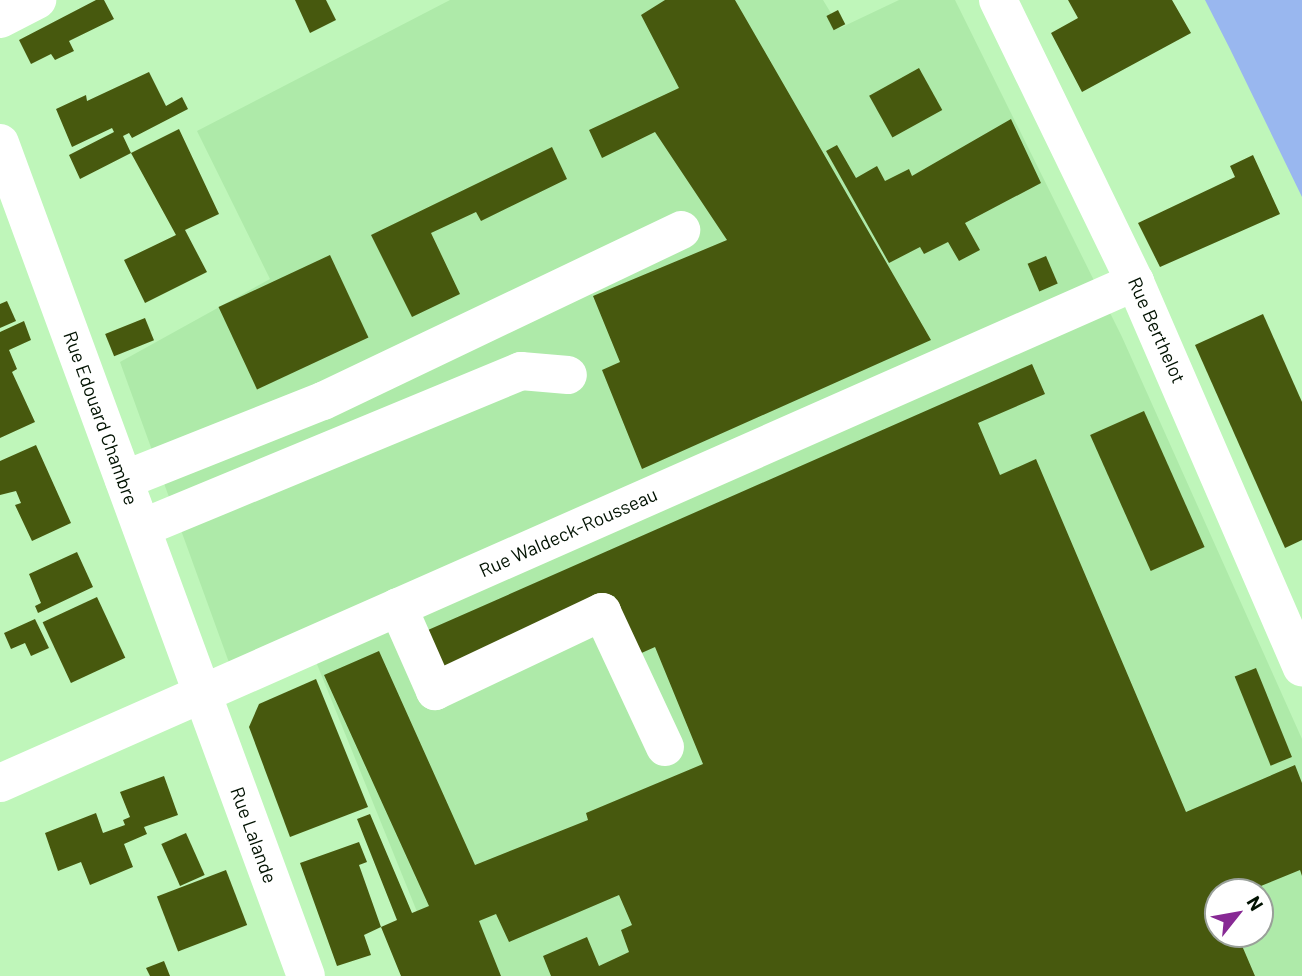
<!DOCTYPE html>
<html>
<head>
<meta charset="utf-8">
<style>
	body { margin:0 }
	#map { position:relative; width:1302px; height:976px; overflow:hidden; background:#bff6ba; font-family:Barlow,sans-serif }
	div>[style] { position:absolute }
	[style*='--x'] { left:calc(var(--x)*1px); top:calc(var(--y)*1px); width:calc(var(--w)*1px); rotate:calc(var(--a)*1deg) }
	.built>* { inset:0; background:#aeeaa9 }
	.water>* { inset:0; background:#99b7ef }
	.building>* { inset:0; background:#47590e; transform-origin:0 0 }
	.minor>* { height:38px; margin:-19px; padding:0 19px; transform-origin:19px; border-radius:19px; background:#fff }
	span { translate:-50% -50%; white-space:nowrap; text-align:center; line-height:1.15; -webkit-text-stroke:7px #fff; paint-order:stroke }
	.street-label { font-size:19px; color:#011101 }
	.north { position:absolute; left:1204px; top:878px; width:70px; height:70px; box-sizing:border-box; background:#fff; border:2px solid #99a099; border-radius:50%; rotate:59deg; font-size:19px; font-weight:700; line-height:28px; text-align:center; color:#011101 }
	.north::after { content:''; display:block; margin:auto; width:24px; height:32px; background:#872994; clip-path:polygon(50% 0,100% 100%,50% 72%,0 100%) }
</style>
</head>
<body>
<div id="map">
	<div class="built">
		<div style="clip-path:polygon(evenodd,450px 0,823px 0,840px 28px,899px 0,955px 0,1122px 337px,1302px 739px,1302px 976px,443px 976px,304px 632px,231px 668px,120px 362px,270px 279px,197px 131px,450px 0,1218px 892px,1260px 892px,1260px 934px,1218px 934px,1218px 892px)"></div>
	</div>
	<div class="water">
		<div style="clip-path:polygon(1205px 0,1302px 0,1302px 197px,1230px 49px)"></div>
	</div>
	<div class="building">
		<div style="clip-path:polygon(96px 0,104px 0,114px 19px,69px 41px,74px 51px,55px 60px,51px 54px,31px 64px,19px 40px)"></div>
		<div style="clip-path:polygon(295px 0,326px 0,336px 20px,310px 33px)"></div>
		<div style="clip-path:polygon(665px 0,735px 0,931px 340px,642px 469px,602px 370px,620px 362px,593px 296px,727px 240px,655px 132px,602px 158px,589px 130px,679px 88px,641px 15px)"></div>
		<div style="clip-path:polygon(1068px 0,1172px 0,1191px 33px,1082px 92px,1051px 33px,1078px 18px)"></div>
		<div style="left:838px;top:10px;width:16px;height:13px;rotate:63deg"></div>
		<div style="left:919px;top:68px;width:48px;height:57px;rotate:61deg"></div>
		<div style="clip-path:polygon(149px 72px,166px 106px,182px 97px,188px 109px,132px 138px,129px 133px,123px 136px,131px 153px,80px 179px,69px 155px,114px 132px,112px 128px,72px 147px,56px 109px,86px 95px,87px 101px)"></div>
		<div style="clip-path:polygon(1011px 119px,1041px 183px,965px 223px,980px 250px,959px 261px,948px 242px,924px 254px,920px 247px,889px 263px,826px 151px,837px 145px,856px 178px,877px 166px,885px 181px,909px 169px,912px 176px)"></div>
		<div style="clip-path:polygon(179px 129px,219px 214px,185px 230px,207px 272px,145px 303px,124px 260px,176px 235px,131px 153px)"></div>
		<div style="clip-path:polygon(552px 147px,567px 179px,481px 221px,476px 212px,431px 233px,460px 294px,412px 317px,371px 235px)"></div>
		<div style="clip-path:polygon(1253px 155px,1280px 214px,1160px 267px,1138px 223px,1235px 177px,1230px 166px)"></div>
		<div style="left:330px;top:255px;width:91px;height:123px;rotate:65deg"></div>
		<div style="left:1046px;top:256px;width:30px;height:20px;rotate:67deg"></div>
		<div style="clip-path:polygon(7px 301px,16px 321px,0 328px,0 304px)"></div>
		<div style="clip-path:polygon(1263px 314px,1302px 402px,1302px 540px,1285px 548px,1195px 345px)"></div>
		<div style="left:145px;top:318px;width:24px;height:43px;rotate:68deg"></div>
		<div style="clip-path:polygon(24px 321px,31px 340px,9px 350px,17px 369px,12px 372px,35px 422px,0 438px,0 332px)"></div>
		<div style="clip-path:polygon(1032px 364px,1045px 394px,978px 423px,1000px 475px,1036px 459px,1186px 812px,1295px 765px,1302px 783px,1302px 876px,1300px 870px,1246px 892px,1218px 892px,1218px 934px,1237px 934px,1255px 976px,551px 976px,543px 956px,587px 937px,599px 966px,629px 952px,621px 930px,632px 925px,619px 895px,509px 942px,496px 914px,479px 921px,501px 976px,401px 976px,381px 927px,397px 920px,357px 819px,370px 814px,412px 913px,429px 906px,324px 675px,379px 651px,475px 865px,588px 820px,586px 813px,703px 764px,655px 647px,637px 655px,614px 596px,445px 669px,428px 630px)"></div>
		<div style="left:1144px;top:411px;width:149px;height:59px;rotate:66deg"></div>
		<div style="clip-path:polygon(36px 445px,71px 523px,32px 541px,15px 505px,21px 503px,16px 491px,0 495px,0 461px)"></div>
		<div style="clip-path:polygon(77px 552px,93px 587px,38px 613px,35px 606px,41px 603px,29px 574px)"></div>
		<div style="left:97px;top:597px;width:67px;height:60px;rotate:65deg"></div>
		<div style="clip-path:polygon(35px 619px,49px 648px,31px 656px,25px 643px,11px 649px,4px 633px)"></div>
		<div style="left:1256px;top:668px;width:96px;height:23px;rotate:68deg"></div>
		<div style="clip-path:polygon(316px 679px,368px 807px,290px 837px,249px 727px,259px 704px)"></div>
		<div style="clip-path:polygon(164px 776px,178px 815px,144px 827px,147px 834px,124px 844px,133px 867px,90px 885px,81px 862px,58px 871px,45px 833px,96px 813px,103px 833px,125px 825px,123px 820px,130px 817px,120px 792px)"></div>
		<div style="left:186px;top:833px;width:46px;height:27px;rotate:66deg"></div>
		<div style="clip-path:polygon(359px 842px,367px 862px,359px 865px,381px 927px,364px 935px,371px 955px,337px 966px,300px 863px)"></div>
		<div style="left:226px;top:870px;width:59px;height:74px;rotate:69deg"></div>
		<div style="clip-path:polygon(164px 961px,170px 976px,150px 976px,146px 968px)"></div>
	</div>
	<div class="minor">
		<div style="--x:998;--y:0;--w:314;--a:64.1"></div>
		<div style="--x:1135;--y:282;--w:420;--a:66.6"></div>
		<div style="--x:0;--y:19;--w:42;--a:-27.2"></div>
		<div style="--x:0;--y:143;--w:887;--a:69.83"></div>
		<div style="--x:124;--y:480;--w:214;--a:-21.7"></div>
		<div style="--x:323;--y:401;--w:397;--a:-25.5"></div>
		<div style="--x:142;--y:528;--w:410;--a:-22.5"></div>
		<div style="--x:521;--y:371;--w:47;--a:4.9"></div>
		<div style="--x:398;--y:607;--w:92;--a:66.2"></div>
		<div style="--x:435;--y:691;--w:185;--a:-25.3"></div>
		<div style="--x:602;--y:612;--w:149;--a:65"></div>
		<div style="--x:0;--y:783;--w:1241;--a:-23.82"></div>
	</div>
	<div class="street-label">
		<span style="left:1157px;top:330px;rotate:66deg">Rue Berthelot</span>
		<span style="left:101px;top:418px;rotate:70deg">Rue Edouard Chambre</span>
		<span style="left:568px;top:532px;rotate:-24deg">Rue Waldeck-Rousseau</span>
		<span style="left:254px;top:835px;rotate:70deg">Rue Lalande</span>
	</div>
	<div class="north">N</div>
</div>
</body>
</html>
